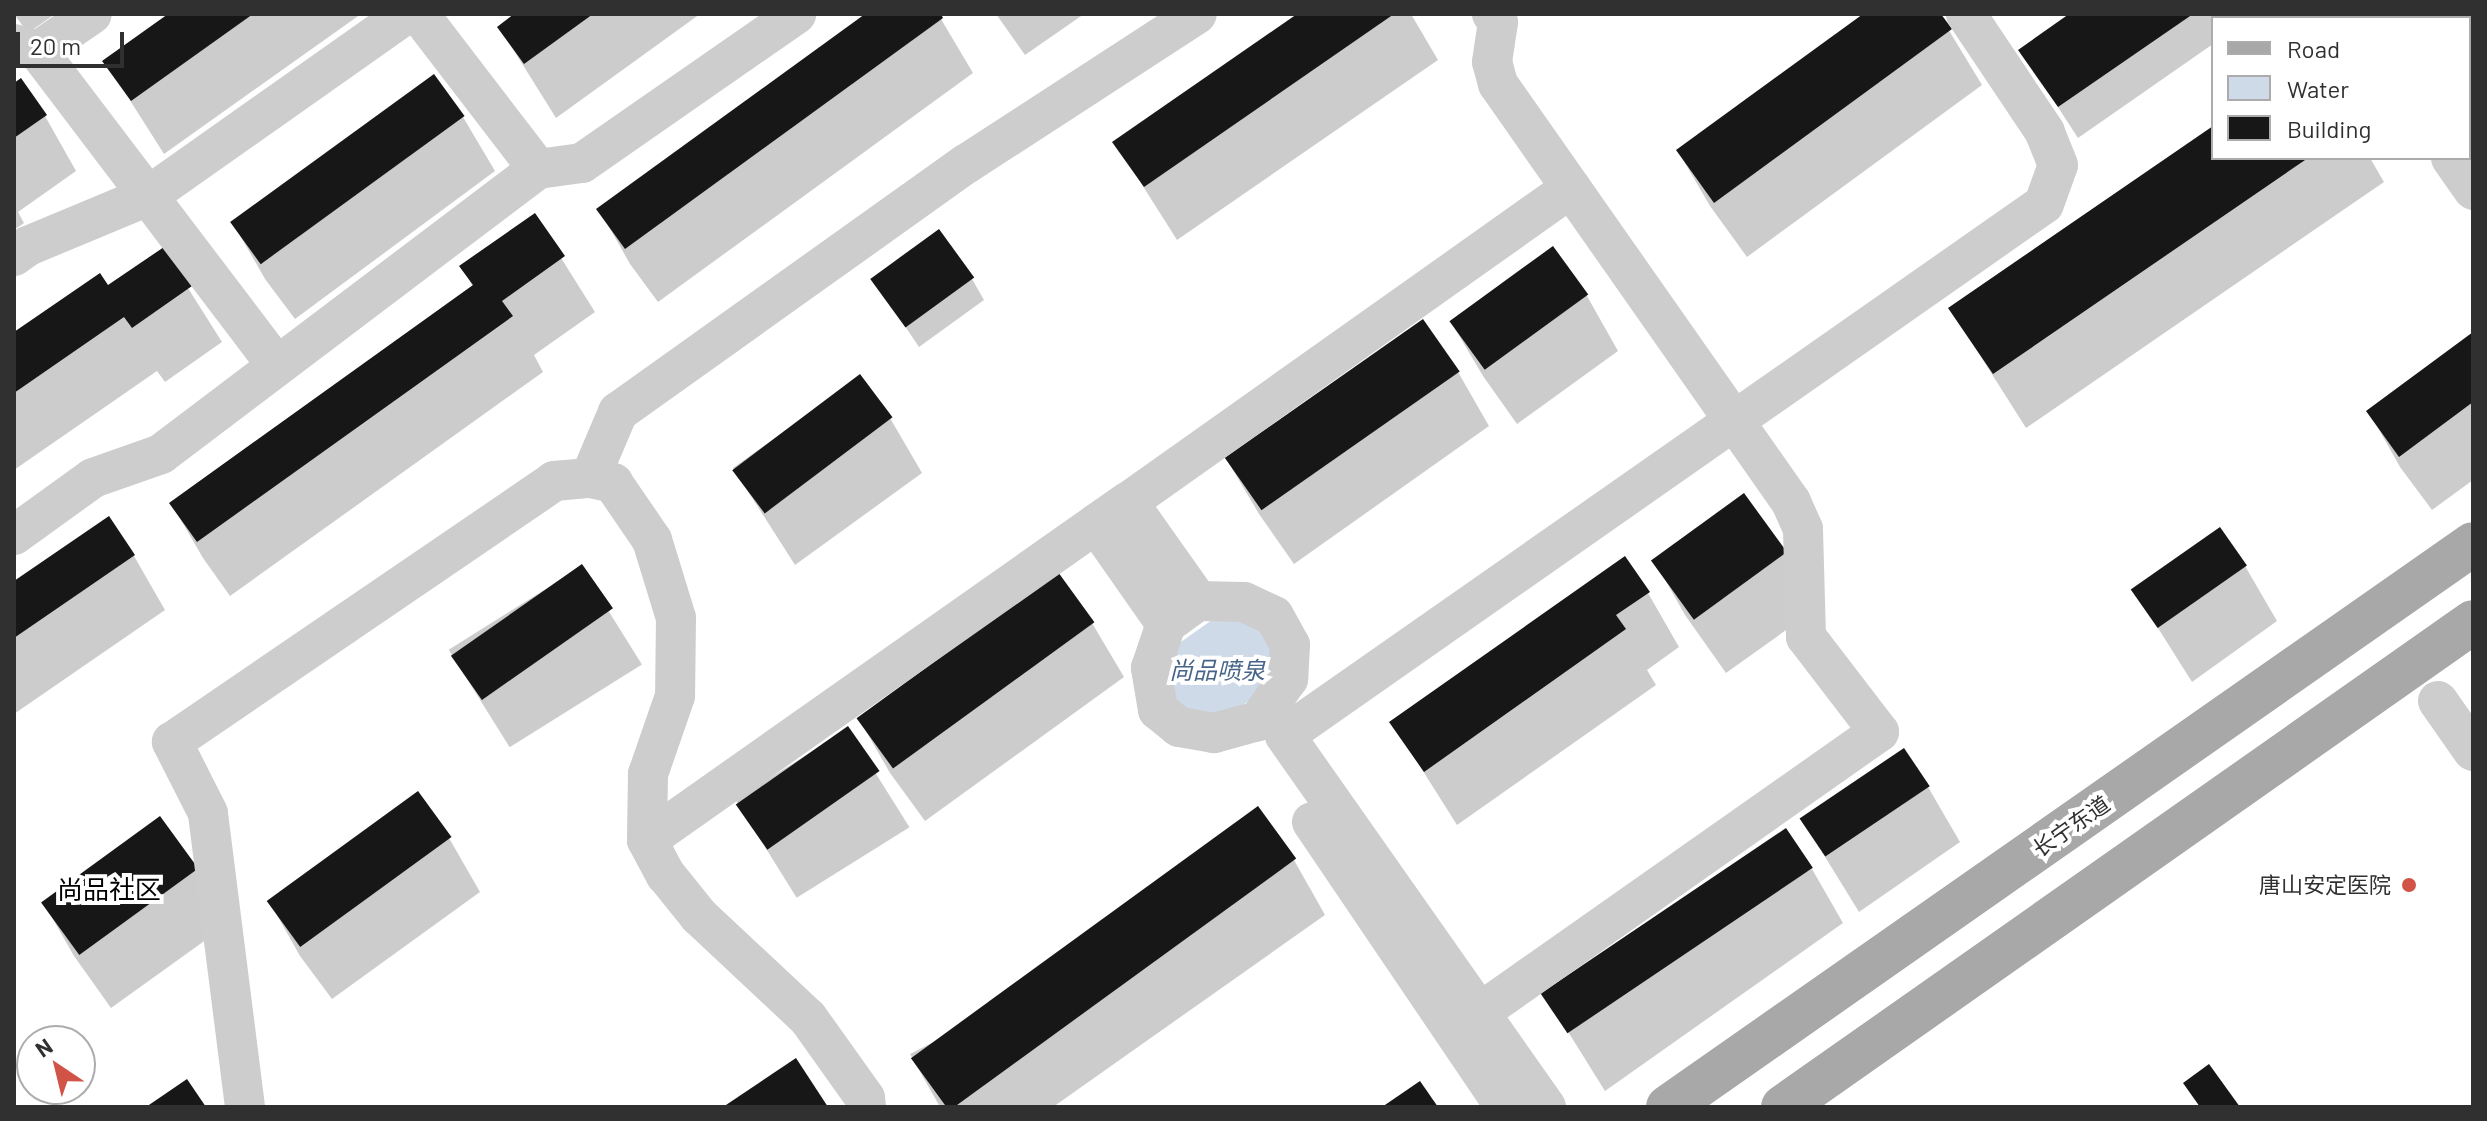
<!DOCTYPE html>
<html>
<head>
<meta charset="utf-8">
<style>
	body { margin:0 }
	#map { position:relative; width:2487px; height:1121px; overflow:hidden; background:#fff; font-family:Barlow,"Noto Sans SC",sans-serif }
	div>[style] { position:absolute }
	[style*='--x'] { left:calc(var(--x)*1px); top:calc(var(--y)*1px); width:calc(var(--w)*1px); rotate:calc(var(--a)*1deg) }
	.water>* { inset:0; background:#cedae8 }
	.shadow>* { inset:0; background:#0003; transform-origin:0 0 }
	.building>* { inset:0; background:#171717; transform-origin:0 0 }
	.minor>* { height:40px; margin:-20px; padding:0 20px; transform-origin:20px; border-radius:20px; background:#cdcdcd }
	.major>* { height:44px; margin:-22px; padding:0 22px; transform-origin:22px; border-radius:22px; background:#a8a8a8 }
	.dots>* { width:22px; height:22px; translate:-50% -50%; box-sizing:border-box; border:4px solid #fff; border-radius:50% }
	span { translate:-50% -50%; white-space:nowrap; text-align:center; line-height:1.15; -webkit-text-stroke:8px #fff; paint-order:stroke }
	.street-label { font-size:22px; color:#303030 }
	.poi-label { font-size:22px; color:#303030 }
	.right { translate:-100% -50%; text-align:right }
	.water-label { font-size:24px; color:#476589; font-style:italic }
	.quarter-label { font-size:26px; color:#000 }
	.frame { position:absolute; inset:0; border:16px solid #303030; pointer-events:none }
	.legend { position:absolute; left:2211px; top:16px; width:260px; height:144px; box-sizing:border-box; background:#fff; border:2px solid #acacac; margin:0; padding:10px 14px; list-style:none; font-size:24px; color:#303030 }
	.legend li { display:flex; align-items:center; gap:16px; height:40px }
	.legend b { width:40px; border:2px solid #acacac }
	.north { position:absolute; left:16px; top:1025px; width:80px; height:80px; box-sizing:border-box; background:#fff; border:2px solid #acacac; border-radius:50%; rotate:325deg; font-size:22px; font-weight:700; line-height:32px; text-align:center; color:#303030 }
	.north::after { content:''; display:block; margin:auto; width:28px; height:36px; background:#d15247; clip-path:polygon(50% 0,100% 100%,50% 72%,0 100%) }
	.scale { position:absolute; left:16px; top:32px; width:108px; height:36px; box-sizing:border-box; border:4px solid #303030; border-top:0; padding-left:10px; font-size:24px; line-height:28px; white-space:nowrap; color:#303030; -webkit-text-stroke:6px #fff; paint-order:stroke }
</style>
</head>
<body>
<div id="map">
	<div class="water">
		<div style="clip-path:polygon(1260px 619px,1280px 659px,1261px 691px,1231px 714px,1197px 721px,1162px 690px,1178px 644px,1212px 620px)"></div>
	</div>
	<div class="shadow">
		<div style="clip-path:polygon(14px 14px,55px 14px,28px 33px)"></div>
		<div style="clip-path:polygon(171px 14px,361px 14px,164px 154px,105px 61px)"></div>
		<div style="clip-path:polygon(517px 14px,700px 14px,556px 118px,499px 27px)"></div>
		<div style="clip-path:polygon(869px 14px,938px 14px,973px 73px,658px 302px,630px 264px,599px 209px)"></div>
		<div style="clip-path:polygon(996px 14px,1084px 14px,1025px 55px)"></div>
		<div style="clip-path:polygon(1301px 14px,1411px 14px,1438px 60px,1177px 240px,1115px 142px)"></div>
		<div style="clip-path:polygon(1866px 14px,1939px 14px,1982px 85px,1747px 257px,1710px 206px,1678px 151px)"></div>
		<div style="clip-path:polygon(2073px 14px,2256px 14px,2251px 18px,2213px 18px,2213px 44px,2078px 138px,2021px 50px)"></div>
		<div style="clip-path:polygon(2463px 14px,2473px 14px,2473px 131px,2469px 126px,2469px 18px,2458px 18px)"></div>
		<div style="clip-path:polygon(14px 85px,45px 116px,76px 171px,18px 212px,24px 223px,14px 230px)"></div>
		<div style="clip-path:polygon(463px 117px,495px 171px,295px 319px,265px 279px,234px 225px)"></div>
		<div style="clip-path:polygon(2213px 128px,2213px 158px,2370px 158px,2384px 182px,2026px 428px,1950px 308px)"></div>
		<div style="clip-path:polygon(534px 215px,595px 312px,534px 355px,543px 372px,230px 596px,203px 558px,171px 503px,473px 287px,462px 267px)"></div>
		<div style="clip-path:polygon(1553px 249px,1587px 296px,1618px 351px,1517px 424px,1483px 376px,1451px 322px)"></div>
		<div style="clip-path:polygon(164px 250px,222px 342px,165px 382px,157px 371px,14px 470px,14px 335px,108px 288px)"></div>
		<div style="clip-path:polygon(873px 279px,972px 279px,984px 300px,919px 347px)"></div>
		<div style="clip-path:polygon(2473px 335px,2473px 480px,2432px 510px,2400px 467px,2369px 412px)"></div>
		<div style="clip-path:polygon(1458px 372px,1489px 426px,1294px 564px,1259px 514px,1227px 460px)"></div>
		<div style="clip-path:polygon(860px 377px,890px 418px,922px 473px,795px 565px,733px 468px)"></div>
		<div style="clip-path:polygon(1785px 553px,1817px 608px,1726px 673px,1685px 615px,1654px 560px)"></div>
		<div style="clip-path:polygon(134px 556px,165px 610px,14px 714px,14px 584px)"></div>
		<div style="clip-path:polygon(2245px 566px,2277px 621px,2192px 682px,2134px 590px)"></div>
		<div style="left:581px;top:567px;width:115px;height:156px;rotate:58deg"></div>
		<div style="clip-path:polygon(1648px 593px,1679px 647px,1647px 670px,1656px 685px,1457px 825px,1392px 722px)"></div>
		<div style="clip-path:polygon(1092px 623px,1124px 677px,925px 821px,890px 773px,859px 719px)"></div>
		<div style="left:848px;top:729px;width:116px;height:133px;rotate:58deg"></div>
		<div style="clip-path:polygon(1928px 787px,1960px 842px,1859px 912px,1803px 821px)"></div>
		<div style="clip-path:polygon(449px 838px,480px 892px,332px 999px,300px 956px,269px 901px)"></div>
		<div style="clip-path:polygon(1294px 860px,1325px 915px,1053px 1107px,940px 1107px,910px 1054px)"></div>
		<div style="clip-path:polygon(1812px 869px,1843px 923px,1605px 1091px,1547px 998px)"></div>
		<div style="clip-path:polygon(196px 870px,228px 924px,111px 1008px,74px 956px,43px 902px)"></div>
	</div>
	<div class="building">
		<div style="clip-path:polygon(168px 14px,253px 14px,131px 101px,102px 61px)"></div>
		<div style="clip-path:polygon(514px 14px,593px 14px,524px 64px,497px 27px)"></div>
		<div style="clip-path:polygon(865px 14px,941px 14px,943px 18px,625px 249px,596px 209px)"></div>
		<div style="clip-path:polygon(1297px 14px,1394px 14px,1144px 187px,1112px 142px)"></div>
		<div style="clip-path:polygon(1863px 14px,1941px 14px,1952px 29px,1714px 203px,1676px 150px)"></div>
		<div style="clip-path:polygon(2069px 14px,2193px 14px,2058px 107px,2018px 50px)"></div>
		<div style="clip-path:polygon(2460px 14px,2473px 14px,2473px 71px,2469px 73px,2469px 18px,2454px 18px)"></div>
		<div style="left:434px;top:74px;width:52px;height:252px;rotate:54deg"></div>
		<div style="clip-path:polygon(21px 78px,47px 115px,14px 138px,14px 83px)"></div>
		<div style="clip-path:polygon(2213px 126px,2213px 158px,2308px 158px,1993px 374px,1948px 308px)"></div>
		<div style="clip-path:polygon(535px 213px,565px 256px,502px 301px,513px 316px,197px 542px,169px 503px,473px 285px,459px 266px)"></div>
		<div style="left:939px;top:229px;width:60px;height:85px;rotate:54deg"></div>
		<div style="left:1553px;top:246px;width:60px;height:128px;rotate:54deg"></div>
		<div style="clip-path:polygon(164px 247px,192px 286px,132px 328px,124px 317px,14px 393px,14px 332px,100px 273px,108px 285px)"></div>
		<div style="left:1423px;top:319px;width:64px;height:242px;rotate:55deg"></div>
		<div style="clip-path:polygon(2473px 332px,2473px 402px,2399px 457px,2366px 411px)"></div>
		<div style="left:860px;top:374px;width:54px;height:160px;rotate:53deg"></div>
		<div style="left:1744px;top:493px;width:73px;height:115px;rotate:54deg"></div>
		<div style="clip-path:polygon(109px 516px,135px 555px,14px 638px,14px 581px)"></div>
		<div style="left:2220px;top:527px;width:47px;height:109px;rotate:55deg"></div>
		<div style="clip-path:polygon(1625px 556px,1650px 592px,1616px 615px,1626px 629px,1424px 772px,1389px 722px)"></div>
		<div style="left:582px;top:564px;width:54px;height:160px;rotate:55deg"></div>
		<div style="left:1058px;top:572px;width:62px;height:249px;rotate:54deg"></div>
		<div style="left:848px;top:726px;width:55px;height:137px;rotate:55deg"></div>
		<div style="left:1904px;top:748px;width:46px;height:126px;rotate:56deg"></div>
		<div style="left:418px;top:791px;width:57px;height:187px;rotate:54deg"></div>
		<div style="left:1258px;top:806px;width:65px;height:429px;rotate:54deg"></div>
		<div style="left:160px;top:816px;width:65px;height:147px;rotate:54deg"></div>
		<div style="left:1786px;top:828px;width:48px;height:296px;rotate:56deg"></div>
		<div style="clip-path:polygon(796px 1058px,828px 1107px,723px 1107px)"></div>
		<div style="clip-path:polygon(2209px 1064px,2240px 1107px,2200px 1107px,2183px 1083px)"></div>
		<div style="clip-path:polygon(187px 1079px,206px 1107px,146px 1107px)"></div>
		<div style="clip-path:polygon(1420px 1081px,1438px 1107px,1382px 1107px)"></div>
	</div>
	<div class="minor">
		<div style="--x:419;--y:14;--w:195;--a:52.5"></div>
		<div style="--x:2354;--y:14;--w:5;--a:53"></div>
		<div style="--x:2399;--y:18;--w:7;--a:-34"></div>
		<div style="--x:14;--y:44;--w:25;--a:16"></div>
		<div style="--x:38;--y:51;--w:65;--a:-34.4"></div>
		<div style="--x:38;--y:51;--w:395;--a:52.8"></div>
		<div style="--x:2451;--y:158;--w:39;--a:55"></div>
		<div style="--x:14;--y:256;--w:17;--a:-36"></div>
		<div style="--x:28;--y:246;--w:130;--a:-22.6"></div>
		<div style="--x:148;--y:196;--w:316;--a:-35.2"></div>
		<div style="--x:590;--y:478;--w:72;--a:-67"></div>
		<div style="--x:618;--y:412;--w:427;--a:-35.5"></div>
		<div style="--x:966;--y:164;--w:275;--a:-33"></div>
		<div style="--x:1128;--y:502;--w:543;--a:-35.33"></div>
		<div style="--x:14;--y:535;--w:97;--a:-35.8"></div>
		<div style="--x:93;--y:478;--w:72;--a:-19.4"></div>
		<div style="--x:161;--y:454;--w:473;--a:-37.1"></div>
		<div style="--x:538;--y:169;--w:44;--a:-7.8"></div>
		<div style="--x:582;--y:163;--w:261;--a:-34.8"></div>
		<div style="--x:1198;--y:601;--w:46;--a:1.2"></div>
		<div style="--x:1244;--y:602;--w:33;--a:25"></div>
		<div style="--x:1274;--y:616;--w:33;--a:61"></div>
		<div style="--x:1290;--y:645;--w:34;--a:93"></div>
		<div style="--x:1288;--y:679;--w:52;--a:125.5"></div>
		<div style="--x:1258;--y:721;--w:46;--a:164.7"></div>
		<div style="--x:1214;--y:733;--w:36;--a:-170"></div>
		<div style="--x:1179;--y:727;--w:27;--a:-141"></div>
		<div style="--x:1158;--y:710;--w:43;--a:-99.5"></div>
		<div style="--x:1151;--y:668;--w:46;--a:-71.2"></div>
		<div style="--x:1166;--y:624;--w:39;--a:-36"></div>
		<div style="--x:1166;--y:624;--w:122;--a:-125"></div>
		<div style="--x:1096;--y:524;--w:39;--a:-35"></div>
		<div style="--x:1128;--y:502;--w:121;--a:54.7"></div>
		<div style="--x:2438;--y:701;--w:61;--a:55"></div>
		<div style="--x:1312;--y:822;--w:344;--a:55.9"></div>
		<div style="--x:647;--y:840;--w:549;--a:-35.14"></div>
		<div style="--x:1479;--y:1013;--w:489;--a:-35.1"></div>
		<div style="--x:1879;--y:732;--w:120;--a:-127.5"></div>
		<div style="--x:1806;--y:637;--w:108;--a:-91.6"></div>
		<div style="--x:1803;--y:529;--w:30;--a:-114"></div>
		<div style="--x:1791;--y:502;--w:510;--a:-125.03"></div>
		<div style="--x:1498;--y:84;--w:23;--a:-105"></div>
		<div style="--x:1492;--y:62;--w:40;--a:-81.5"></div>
		<div style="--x:1498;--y:22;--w:10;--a:-127"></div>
		<div style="--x:245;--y:1107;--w:296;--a:-97.2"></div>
		<div style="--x:208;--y:813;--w:80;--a:-116.9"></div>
		<div style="--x:172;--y:742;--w:463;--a:-34.3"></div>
		<div style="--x:554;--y:481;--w:36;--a:-5"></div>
		<div style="--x:590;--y:478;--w:24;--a:12"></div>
		<div style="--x:613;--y:483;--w:69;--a:55.6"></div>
		<div style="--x:652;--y:540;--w:82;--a:72.9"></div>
		<div style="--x:676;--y:618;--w:78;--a:90.7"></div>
		<div style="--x:675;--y:696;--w:83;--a:109.1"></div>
		<div style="--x:648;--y:774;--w:66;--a:90.9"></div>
		<div style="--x:647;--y:840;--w:40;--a:62"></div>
		<div style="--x:666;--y:875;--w:53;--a:51.2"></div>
		<div style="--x:699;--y:916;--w:149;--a:43.1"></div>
		<div style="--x:808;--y:1018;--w:98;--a:54.5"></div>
		<div style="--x:865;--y:1098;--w:9;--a:84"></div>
		<div style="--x:1546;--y:1107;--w:454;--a:-125.1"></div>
		<div style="--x:1285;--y:735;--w:926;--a:-34.98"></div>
		<div style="--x:2044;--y:204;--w:41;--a:-70.3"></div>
		<div style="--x:2058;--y:165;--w:35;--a:-112"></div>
		<div style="--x:2045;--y:132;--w:142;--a:-123.8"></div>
	</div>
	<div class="major">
		<div style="--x:1668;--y:1107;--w:982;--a:-34.97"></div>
		<div style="--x:1783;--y:1107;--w:843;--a:-35.1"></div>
	</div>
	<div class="dots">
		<div style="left:2409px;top:885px;background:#d15247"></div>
	</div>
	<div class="street-label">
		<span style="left:2071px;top:826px;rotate:-35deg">长宁东道</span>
	</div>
	<div class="poi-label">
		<span class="right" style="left:2391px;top:885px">唐山安定医院</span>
	</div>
	<div class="water-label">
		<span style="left:1217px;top:670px">尚品喷泉</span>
	</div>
	<div class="quarter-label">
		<span style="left:109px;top:889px">尚品社区</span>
	</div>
	<div class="frame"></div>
	<ul class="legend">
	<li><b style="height:10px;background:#a8a8a8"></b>Road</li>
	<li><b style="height:22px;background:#cedae8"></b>Water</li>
	<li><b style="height:22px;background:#171717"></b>Building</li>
	</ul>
	<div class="north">N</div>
	<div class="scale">20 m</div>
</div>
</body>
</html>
